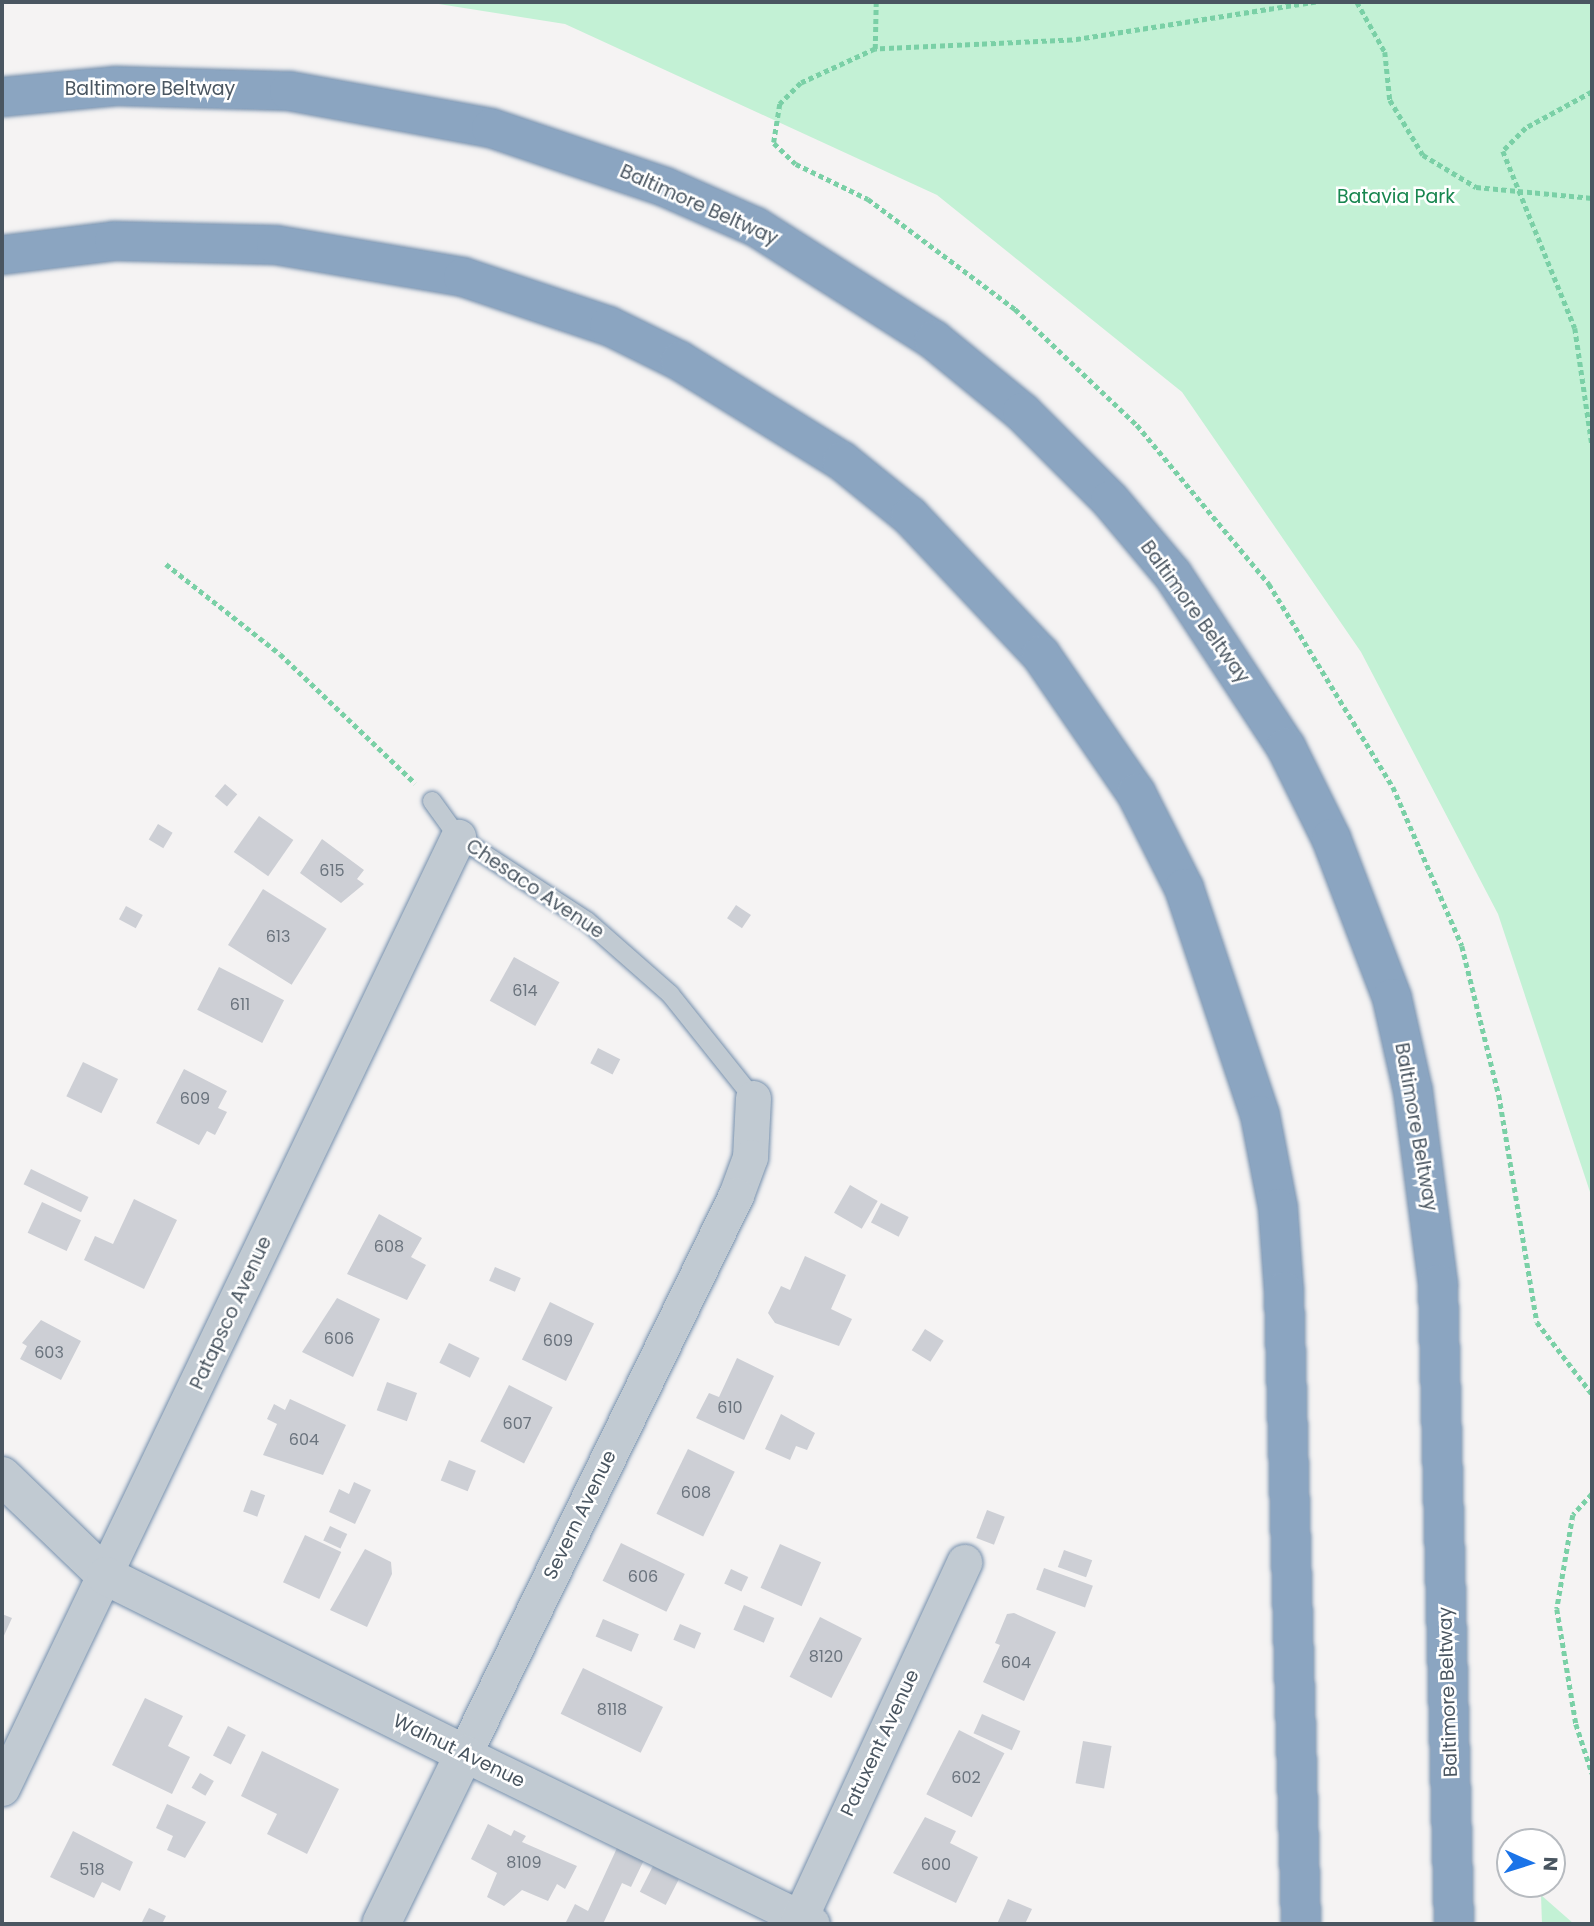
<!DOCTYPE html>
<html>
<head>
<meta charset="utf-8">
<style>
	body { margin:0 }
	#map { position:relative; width:1594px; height:1926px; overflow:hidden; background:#f5f3f3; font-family:Poppins,sans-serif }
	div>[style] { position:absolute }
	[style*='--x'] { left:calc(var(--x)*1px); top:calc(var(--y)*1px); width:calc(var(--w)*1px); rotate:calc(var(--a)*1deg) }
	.green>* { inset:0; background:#c3f1d5 }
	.building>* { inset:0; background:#cdcfd5; transform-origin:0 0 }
	.path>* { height:4.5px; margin-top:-2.25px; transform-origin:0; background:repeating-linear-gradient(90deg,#7ad0a6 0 5px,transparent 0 8.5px) }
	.roads { filter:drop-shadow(0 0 2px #7690ad) drop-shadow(0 0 2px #7690ad) }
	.service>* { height:18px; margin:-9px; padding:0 9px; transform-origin:9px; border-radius:9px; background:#c1cad2 }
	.minor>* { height:35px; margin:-17.5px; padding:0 17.5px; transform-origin:17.5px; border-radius:17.5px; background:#c1cad2 }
	.tertiary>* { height:38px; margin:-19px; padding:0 19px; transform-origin:19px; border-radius:19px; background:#c1cad2 }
	.motorway>* { height:38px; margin:-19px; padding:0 19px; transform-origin:19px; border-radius:19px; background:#8ba5c1 }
	span { translate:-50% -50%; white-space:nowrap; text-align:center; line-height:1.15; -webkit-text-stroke:5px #fff; paint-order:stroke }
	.number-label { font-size:16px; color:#6b747e }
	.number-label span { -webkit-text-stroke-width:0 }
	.street-label { font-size:19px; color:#4a5661 }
	.park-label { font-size:19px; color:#17864f }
	.frame { position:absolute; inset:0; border:4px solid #4a5661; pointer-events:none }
	.north { position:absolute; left:1496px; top:1828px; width:70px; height:70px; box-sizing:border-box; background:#fff; border:2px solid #b7bbc0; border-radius:50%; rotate:93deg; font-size:19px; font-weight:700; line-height:28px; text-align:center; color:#4a5661 }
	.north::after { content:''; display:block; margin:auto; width:24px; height:32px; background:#1a73e8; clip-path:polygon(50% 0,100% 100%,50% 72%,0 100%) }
</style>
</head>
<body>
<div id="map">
	<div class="green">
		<div style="clip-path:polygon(426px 2px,1592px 2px,1592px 1198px,1498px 914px,1361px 652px,1182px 392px,937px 195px,565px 24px)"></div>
		<div style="clip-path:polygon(1541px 1895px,1574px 1924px,1542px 1924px)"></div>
	</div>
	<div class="building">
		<div style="left:225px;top:784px;width:16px;height:16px;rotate:40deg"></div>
		<div style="left:259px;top:816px;width:42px;height:44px;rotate:35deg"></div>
		<div style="left:158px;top:824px;width:17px;height:18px;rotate:31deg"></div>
		<div style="clip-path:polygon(322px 839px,364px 870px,357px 879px,364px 884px,341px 903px,300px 873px)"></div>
		<div style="left:263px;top:889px;width:75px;height:66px;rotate:32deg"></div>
		<div style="left:736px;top:905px;width:18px;height:16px;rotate:34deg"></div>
		<div style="left:126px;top:906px;width:19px;height:15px;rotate:28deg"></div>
		<div style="left:514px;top:957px;width:52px;height:50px;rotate:29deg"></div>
		<div style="left:219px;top:967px;width:73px;height:48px;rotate:27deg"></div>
		<div style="left:598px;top:1048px;width:25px;height:17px;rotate:27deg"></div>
		<div style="left:83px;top:1062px;width:39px;height:38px;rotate:26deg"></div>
		<div style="clip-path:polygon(184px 1069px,227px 1091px,218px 1108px,227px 1112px,215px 1135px,207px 1131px,199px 1145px,156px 1123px)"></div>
		<div style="left:31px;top:1169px;width:64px;height:17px;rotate:26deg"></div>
		<div style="left:850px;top:1185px;width:32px;height:32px;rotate:30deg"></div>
		<div style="clip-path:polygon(134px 1199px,177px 1220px,144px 1289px,84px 1260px,95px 1236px,113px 1244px)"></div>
		<div style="left:42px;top:1202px;width:43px;height:34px;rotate:25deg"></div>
		<div style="left:881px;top:1203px;width:31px;height:22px;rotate:27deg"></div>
		<div style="clip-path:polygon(379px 1214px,422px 1238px,411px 1257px,426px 1265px,407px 1300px,347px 1274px)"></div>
		<div style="clip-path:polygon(805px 1256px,846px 1275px,831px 1309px,852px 1319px,839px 1346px,775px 1323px,768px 1313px,781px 1286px,790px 1290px)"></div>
		<div style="left:495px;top:1267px;width:28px;height:15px;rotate:23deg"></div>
		<div style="clip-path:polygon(337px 1298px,380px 1319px,353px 1377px,302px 1352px)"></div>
		<div style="left:550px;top:1302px;width:49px;height:64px;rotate:26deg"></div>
		<div style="clip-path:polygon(41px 1320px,81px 1341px,61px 1380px,20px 1359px,27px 1346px,22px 1343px)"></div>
		<div style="left:925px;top:1329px;width:22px;height:25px;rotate:32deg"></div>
		<div style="left:449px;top:1343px;width:34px;height:22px;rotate:26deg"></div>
		<div style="clip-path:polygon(737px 1358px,774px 1376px,744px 1440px,696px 1418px,709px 1393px,719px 1397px)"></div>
		<div style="left:387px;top:1382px;width:32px;height:30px;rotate:20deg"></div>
		<div style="left:509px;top:1385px;width:49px;height:63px;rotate:27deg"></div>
		<div style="clip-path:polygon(290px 1399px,346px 1425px,323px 1475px,263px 1455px,277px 1424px,267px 1419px,274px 1404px,285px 1410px)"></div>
		<div style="clip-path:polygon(781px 1414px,815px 1433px,807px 1450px,796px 1446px,790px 1460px,765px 1449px)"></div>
		<div style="left:688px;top:1449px;width:52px;height:72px;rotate:26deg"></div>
		<div style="left:449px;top:1460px;width:29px;height:22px;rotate:22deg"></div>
		<div style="clip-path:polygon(354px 1482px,371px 1490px,355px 1524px,329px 1512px,339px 1489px,349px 1494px)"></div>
		<div style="left:251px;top:1490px;width:15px;height:23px;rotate:20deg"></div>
		<div style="left:987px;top:1510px;width:19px;height:30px;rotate:21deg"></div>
		<div style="left:330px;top:1526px;width:19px;height:16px;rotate:25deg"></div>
		<div style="left:305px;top:1535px;width:40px;height:52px;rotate:25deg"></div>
		<div style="left:621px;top:1543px;width:71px;height:42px;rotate:26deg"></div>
		<div style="left:780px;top:1544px;width:45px;height:48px;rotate:24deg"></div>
		<div style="clip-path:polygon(365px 1549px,391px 1562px,392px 1574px,367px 1627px,330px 1610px)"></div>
		<div style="left:1064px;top:1550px;width:30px;height:18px;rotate:20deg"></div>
		<div style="left:1044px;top:1568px;width:52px;height:23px;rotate:20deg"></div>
		<div style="left:731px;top:1569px;width:19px;height:16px;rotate:25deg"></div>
		<div style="left:744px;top:1605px;width:33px;height:27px;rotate:23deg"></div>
		<div style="clip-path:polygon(1014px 1613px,1056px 1632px,1024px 1701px,983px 1682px,1000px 1645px,995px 1643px,1007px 1614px)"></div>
		<div style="clip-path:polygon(2px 1614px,12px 1618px,2px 1640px)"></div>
		<div style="left:820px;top:1617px;width:47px;height:67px;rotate:27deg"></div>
		<div style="left:603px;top:1619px;width:39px;height:19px;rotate:23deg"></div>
		<div style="left:680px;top:1624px;width:23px;height:17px;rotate:23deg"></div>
		<div style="left:583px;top:1668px;width:89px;height:51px;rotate:26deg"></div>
		<div style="clip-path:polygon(145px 1698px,183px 1716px,168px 1746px,190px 1757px,172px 1794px,112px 1765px)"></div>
		<div style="left:982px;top:1714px;width:42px;height:21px;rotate:24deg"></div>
		<div style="left:228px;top:1726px;width:20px;height:33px;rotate:27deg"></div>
		<div style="left:959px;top:1730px;width:51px;height:72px;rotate:27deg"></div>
		<div style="left:1083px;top:1741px;width:29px;height:43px;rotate:10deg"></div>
		<div style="clip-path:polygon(262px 1751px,339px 1789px,307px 1854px,267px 1834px,277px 1814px,241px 1796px)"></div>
		<div style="left:200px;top:1773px;width:16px;height:17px;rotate:30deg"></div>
		<div style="clip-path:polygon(167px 1804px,206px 1822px,185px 1858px,167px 1850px,173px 1836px,156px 1828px)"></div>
		<div style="clip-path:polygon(925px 1817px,956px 1831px,950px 1843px,978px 1857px,956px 1903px,893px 1873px)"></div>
		<div style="clip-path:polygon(488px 1824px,511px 1836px,514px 1830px,526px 1836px,522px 1842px,577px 1866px,565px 1889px,557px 1884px,548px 1901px,522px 1890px,504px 1906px,487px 1897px,497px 1873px,471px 1859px)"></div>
		<div style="clip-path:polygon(73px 1831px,133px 1862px,120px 1891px,102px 1882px,94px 1898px,50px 1877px)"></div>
		<div style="clip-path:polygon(617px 1848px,644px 1860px,631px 1887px,622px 1883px,603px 1924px,565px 1924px,575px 1904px,588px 1911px)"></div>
		<div style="left:653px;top:1866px;width:29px;height:29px;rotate:27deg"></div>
		<div style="clip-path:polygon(1008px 1899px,1032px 1909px,1025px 1924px,997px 1924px)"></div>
		<div style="clip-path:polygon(149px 1908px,166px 1916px,162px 1924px,141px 1924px)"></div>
	</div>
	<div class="path">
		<div style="--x:1316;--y:2;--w:247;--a:171.1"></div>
		<div style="--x:1072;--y:40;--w:197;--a:177.4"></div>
		<div style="--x:875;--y:49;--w:81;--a:155.3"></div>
		<div style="--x:801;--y:83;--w:30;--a:135"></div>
		<div style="--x:780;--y:104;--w:39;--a:99"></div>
		<div style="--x:774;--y:143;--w:30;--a:44"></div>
		<div style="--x:796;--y:164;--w:80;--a:25.9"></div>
		<div style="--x:868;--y:199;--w:184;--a:36.8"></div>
		<div style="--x:1015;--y:309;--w:168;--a:43.6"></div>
		<div style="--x:1137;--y:425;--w:207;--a:50.3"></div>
		<div style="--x:1269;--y:584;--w:238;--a:58.6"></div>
		<div style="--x:1393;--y:787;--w:173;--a:66.5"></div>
		<div style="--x:1462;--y:946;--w:154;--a:76.1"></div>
		<div style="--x:1499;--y:1095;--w:230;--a:80.5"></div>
		<div style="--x:1537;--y:1322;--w:91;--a:52.6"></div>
		<div style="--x:1357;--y:2;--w:57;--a:60.8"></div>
		<div style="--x:1385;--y:52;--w:48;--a:84.1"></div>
		<div style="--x:1390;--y:100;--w:64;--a:59"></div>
		<div style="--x:1423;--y:155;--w:62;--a:31.1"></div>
		<div style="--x:1476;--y:187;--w:117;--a:5.4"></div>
		<div style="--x:875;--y:49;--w:47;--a:-88.8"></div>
		<div style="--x:1592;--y:92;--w:75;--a:151.4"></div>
		<div style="--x:1526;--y:128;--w:33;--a:135"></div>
		<div style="--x:1503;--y:151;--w:191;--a:67.9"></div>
		<div style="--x:1575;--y:328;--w:117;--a:81.7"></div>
		<div style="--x:166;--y:564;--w:145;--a:38.3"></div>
		<div style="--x:280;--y:654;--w:187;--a:43.7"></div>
		<div style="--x:1592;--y:1494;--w:28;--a:132"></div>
		<div style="--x:1573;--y:1515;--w:95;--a:99.7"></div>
		<div style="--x:1557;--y:1609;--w:117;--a:80.6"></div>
		<div style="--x:1576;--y:1724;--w:52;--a:71.9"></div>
	</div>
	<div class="roads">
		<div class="service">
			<div style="--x:432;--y:801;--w:44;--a:54.2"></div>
			<div style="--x:458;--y:837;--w:154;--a:33.1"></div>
			<div style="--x:587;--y:921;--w:111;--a:41.3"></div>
			<div style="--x:670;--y:994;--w:133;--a:51.4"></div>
		</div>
		<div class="minor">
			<div style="--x:753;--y:1098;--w:59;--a:92.9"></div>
			<div style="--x:750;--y:1157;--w:40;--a:110.2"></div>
			<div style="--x:736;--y:1195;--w:622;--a:115.95"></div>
			<div style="--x:464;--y:1754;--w:387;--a:26"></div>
			<div style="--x:2;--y:1788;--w:1055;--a:-64.38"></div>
			<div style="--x:797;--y:1924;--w:399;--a:-65.2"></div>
		</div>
		<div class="tertiary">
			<div style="--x:2;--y:1476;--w:144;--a:43.9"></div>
			<div style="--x:106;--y:1576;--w:400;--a:26.4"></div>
			<div style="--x:464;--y:1754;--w:189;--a:116"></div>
		</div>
		<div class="motorway">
			<div style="--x:2;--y:97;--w:115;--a:-5.5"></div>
			<div style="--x:116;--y:86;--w:173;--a:1.7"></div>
			<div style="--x:289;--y:91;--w:205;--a:10.4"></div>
			<div style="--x:491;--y:128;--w:184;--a:18.7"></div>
			<div style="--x:665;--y:187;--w:99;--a:23.7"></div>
			<div style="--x:756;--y:227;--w:211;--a:32.4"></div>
			<div style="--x:934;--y:340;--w:114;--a:39.3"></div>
			<div style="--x:1022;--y:412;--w:124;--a:45"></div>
			<div style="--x:1110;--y:500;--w:98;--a:50"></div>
			<div style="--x:1173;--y:575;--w:206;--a:56.7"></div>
			<div style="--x:1286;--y:747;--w:102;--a:63.7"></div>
			<div style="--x:1331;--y:838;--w:171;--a:69.1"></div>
			<div style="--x:1392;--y:998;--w:95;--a:77.3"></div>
			<div style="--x:1413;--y:1091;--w:195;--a:82.6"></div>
			<div style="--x:1438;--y:1284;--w:640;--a:88.57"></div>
			<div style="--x:2;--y:255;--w:113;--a:-7.1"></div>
			<div style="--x:114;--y:241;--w:162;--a:1.4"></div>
			<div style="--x:276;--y:245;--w:190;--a:9.7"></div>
			<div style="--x:463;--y:277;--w:154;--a:18.6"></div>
			<div style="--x:609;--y:326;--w:79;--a:26.2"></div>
			<div style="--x:680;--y:361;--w:190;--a:31.7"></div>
			<div style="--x:842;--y:461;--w:87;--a:39"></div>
			<div style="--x:910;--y:516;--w:191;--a:46.7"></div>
			<div style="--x:1041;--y:655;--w:168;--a:55.5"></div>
			<div style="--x:1136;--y:793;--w:106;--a:63.2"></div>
			<div style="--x:1184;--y:888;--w:239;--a:71.5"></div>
			<div style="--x:1260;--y:1115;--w:95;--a:79"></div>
			<div style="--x:1278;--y:1208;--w:83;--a:85.9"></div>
			<div style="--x:1284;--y:1291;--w:633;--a:88.46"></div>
		</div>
	</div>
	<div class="number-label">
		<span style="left:332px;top:871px">615</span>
		<span style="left:278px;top:937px">613</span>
		<span style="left:525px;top:991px">614</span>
		<span style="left:240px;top:1005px">611</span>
		<span style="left:195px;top:1099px">609</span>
		<span style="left:389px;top:1247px">608</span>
		<span style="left:339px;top:1339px">606</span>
		<span style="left:558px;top:1341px">609</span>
		<span style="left:49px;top:1353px">603</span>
		<span style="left:730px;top:1408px">610</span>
		<span style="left:517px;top:1424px">607</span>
		<span style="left:304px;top:1440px">604</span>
		<span style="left:696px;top:1493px">608</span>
		<span style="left:643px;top:1577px">606</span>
		<span style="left:826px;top:1657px">8120</span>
		<span style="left:1016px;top:1663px">604</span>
		<span style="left:612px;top:1710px">8118</span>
		<span style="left:966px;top:1778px">602</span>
		<span style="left:524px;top:1863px">8109</span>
		<span style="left:936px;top:1865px">600</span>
		<span style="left:92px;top:1870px">518</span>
	</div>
	<div class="street-label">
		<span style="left:150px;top:89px">Baltimore Beltway</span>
		<span style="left:699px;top:205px;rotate:24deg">Baltimore Beltway</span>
		<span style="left:1195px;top:612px;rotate:54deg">Baltimore Beltway</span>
		<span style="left:535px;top:889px;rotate:34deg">Chesaco Avenue</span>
		<span style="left:1416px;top:1127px;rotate:80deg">Baltimore Beltway</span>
		<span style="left:231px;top:1313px;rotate:-65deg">Patapsco Avenue</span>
		<span style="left:580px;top:1515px;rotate:-64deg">Severn Avenue</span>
		<span style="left:1448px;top:1692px;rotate:-92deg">Baltimore Beltway</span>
		<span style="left:880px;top:1743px;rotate:-65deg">Patuxent Avenue</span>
		<span style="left:459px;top:1751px;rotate:26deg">Walnut Avenue</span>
	</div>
	<div class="park-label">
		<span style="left:1396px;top:197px">Batavia Park</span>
	</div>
	<div class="frame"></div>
	<div class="north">N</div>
</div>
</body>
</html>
